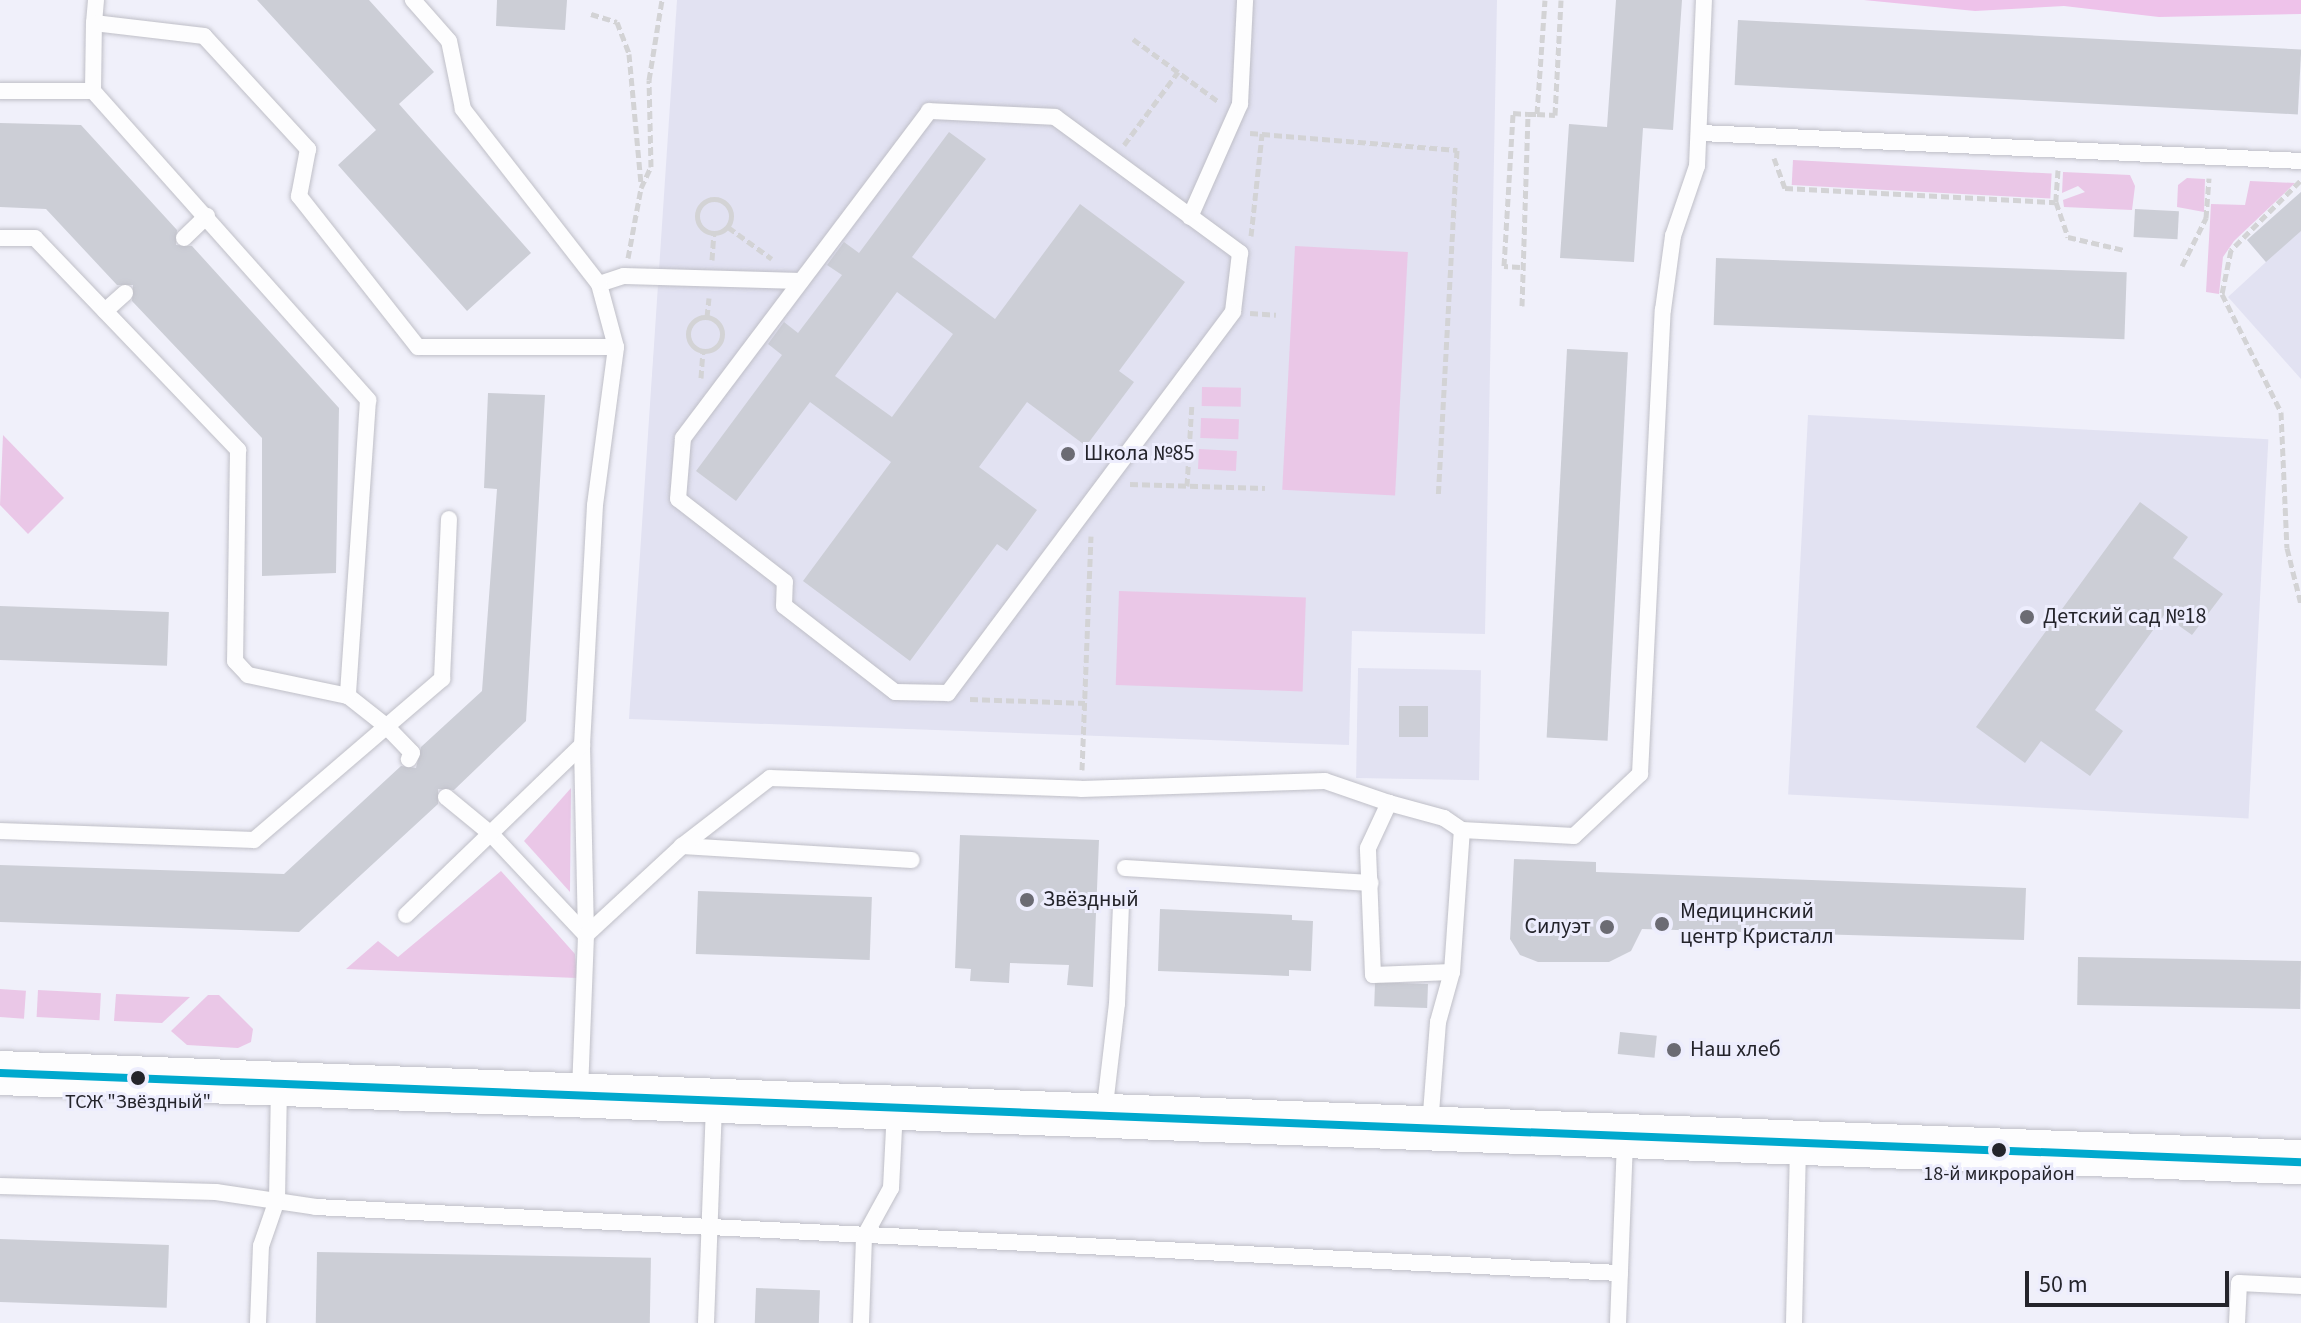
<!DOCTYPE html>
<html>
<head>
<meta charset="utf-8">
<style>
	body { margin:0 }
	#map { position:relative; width:2301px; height:1323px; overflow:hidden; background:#f0f0fa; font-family:"Source Sans 3",sans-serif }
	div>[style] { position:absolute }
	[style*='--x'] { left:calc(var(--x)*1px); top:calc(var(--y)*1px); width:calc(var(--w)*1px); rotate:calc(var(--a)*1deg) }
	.built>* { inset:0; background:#e2e2f2; transform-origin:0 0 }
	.green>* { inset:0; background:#eac7e7; transform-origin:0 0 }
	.forest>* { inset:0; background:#eec2ea }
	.building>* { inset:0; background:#ccced6; transform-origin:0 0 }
	.path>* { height:5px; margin-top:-2.5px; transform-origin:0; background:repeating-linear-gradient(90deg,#d3d3d5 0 8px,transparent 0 12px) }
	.path>.ring { margin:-2.5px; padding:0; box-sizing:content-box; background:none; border:5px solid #d3d3d5; border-radius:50% }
	.roads { filter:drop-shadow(0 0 2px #bfbfc7) drop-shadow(0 0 2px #bfbfc7) }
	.lane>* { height:16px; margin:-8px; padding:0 8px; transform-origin:8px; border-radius:8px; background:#fdfdfe }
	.secondary>* { height:44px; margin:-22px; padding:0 22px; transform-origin:22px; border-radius:22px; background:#fdfdfe }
	.bus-1>* { height:8px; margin:-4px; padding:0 4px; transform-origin:4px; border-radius:4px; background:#00a9ce }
	.dots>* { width:22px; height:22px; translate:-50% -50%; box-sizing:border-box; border:4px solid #ededfd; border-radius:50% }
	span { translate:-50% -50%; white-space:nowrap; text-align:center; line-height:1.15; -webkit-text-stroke:6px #ededfd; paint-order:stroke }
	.bus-label { font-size:20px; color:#24242b }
	.poi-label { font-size:22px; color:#24242b }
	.left { translate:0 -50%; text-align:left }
	.right { translate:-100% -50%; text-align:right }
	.scale { position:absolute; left:2025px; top:1271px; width:204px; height:36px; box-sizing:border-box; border:4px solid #24242b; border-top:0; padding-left:10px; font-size:24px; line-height:28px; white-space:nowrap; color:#24242b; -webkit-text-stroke:6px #ededfd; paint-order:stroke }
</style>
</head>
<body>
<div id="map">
	<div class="built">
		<div style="clip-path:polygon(677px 0,1497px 0,1485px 634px,1352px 631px,1349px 745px,629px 719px)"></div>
		<div style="clip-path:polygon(2301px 192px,2301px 379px,2228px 297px,2266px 262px,2247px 240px)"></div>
		<div style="left:1808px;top:415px;width:461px;height:380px;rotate:3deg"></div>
		<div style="left:1358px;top:668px;width:123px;height:110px;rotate:1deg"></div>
	</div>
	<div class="green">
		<div style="left:1793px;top:160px;width:259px;height:25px;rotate:3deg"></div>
		<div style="clip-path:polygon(2063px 172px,2130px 175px,2135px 186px,2132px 210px,2064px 207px,2063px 200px,2085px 192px,2078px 186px,2062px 193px)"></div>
		<div style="clip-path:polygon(2187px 178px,2205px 179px,2204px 212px,2177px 207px,2178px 185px)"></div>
		<div style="clip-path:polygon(2250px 181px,2295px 183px,2234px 241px,2223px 257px,2219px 294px,2206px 292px,2211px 204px,2245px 205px)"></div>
		<div style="left:1295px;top:246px;width:113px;height:244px;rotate:3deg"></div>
		<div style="left:1202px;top:387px;width:39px;height:19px;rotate:1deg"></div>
		<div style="left:1201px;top:418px;width:38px;height:20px;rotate:2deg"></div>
		<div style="clip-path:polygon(3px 435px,64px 498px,28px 534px,0 505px)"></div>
		<div style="left:1199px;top:449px;width:38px;height:20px;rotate:3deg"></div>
		<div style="left:1119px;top:591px;width:187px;height:94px;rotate:2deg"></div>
		<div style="clip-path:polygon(571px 788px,570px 892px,524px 841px)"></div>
		<div style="clip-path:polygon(501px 871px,575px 954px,577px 978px,346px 969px,378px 941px,398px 957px)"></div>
		<div style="left:0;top:989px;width:26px;height:28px;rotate:4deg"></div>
		<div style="left:38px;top:990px;width:63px;height:27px;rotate:3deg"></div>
		<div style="clip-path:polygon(116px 994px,190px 997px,162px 1023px,114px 1021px)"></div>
		<div style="clip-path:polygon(208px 995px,219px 995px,253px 1029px,251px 1042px,238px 1048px,187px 1045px,171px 1031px)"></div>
	</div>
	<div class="forest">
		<div style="clip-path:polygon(1864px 0,2301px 0,2301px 14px,2159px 17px,2064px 6px,1975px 11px)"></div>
	</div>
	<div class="building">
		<div style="clip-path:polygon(257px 0,369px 0,434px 72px,399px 104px,531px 253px,467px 311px,338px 165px,376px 130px)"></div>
		<div style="clip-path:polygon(497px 0,567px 0,565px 30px,496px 26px)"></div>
		<div style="clip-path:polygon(1616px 0,1682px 0,1673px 130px,1643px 128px,1634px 262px,1560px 258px,1569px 124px,1607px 127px)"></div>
		<div style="left:1738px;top:20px;width:564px;height:65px;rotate:3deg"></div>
		<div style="clip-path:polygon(0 123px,81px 125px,177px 230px,176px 245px,192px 246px,339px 408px,336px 573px,262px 576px,262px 438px,132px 301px,133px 285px,117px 285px,46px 209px,0 207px)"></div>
		<div style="clip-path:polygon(evenodd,949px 132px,986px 159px,912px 257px,995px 319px,1080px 204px,1185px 282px,1119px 371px,1134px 382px,1086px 446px,1027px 402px,979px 467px,1037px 510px,1007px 551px,997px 544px,910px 661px,803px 581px,891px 462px,810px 402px,736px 501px,696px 471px,782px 355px,768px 344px,784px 322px,798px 333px,842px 275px,827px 265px,844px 242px,859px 253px,949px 132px,897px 292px,953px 334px,892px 417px,835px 376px,897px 292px)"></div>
		<div style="clip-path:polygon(2301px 192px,2301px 231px,2266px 262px,2247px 240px)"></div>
		<div style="left:2135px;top:209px;width:44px;height:28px;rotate:3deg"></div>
		<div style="left:1716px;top:258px;width:411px;height:67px;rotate:2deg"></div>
		<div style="left:1567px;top:349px;width:61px;height:389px;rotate:3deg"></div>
		<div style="clip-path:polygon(488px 393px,545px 395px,526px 721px,454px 790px,438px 789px,438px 804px,299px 932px,0 922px,0 865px,284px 874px,401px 766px,416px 768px,421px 747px,482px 691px,497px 489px,484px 488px)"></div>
		<div style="clip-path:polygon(2140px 502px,2188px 537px,2173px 558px,2223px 594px,2192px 635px,2164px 615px,2095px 710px,2123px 731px,2090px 776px,2041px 741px,2025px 763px,1976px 727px)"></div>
		<div style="left:0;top:606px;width:169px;height:54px;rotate:2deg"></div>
		<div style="left:1399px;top:706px;width:29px;height:31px"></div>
		<div style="clip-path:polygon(960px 835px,1099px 840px,1093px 987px,1067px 985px,1069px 965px,1010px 963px,1009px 983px,970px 981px,971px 969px,955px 968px)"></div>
		<div style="clip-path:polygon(1514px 859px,1596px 862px,1596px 872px,2026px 888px,2024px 940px,1642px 929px,1631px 951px,1609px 962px,1538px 962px,1520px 955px,1510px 939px)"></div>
		<div style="left:698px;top:891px;width:174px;height:63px;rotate:2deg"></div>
		<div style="clip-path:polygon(1160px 909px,1292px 915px,1292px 920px,1313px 921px,1311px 971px,1289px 970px,1289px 976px,1158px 971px)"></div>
		<div style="left:2078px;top:957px;width:223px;height:48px;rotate:1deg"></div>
		<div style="left:1428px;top:984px;width:24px;height:53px;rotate:92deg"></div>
		<div style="left:1620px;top:1032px;width:37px;height:22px;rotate:6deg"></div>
		<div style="left:0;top:1239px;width:169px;height:63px;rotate:2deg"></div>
		<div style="left:317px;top:1252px;width:334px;height:71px;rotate:1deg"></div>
		<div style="left:756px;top:1288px;width:64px;height:35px;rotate:2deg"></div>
	</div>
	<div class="path">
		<div style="--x:591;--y:14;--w:27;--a:17"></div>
		<div style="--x:617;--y:22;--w:34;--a:69"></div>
		<div style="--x:629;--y:54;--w:130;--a:84.7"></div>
		<div style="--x:1133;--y:39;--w:107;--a:36.2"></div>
		<div style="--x:1537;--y:114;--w:18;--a:3"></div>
		<div style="--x:1555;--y:115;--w:115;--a:-87"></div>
		<div style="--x:1250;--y:133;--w:208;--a:4.7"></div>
		<div style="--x:1457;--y:150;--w:347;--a:93.1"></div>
		<div style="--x:1124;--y:145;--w:91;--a:-53.5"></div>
		<div style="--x:1774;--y:158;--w:32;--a:70"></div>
		<div style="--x:1785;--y:188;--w:271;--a:3"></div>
		<div style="--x:2058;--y:170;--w:32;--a:94"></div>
		<div style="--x:2056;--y:202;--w:37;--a:71"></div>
		<div style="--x:2068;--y:237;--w:57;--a:13.1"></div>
		<div style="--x:2300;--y:181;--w:98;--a:135"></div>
		<div style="--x:2231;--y:250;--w:45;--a:101.6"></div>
		<div style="--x:2222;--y:294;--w:132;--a:63.4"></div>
		<div style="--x:2281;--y:412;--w:136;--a:87.5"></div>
		<div style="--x:2287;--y:548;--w:58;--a:76"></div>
		<div class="ring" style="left:697px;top:199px;width:29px;height:29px"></div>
		<div style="--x:728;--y:227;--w:54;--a:36"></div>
		<div style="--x:1251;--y:236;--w:103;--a:-83.8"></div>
		<div style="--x:628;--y:258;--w:71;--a:-79.5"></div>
		<div style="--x:641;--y:188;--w:23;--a:-65"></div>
		<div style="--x:651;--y:167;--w:87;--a:-91.3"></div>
		<div style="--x:649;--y:80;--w:81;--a:-80.8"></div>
		<div style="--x:712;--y:260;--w:27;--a:-86"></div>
		<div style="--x:2182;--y:266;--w:54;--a:-63.4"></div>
		<div style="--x:2206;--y:218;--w:40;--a:-85.7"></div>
		<div style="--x:1520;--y:267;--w:16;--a:-176"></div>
		<div style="--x:1504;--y:266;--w:153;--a:-86.6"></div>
		<div style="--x:1513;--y:113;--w:15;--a:4"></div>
		<div style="--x:1522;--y:306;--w:192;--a:-88.2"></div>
		<div style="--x:1528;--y:114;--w:9;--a:0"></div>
		<div style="--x:1537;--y:114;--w:114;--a:-86"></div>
		<div style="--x:1250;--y:313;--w:26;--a:4"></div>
		<div class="ring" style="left:688px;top:317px;width:29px;height:29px"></div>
		<div style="--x:707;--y:317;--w:19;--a:-84"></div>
		<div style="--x:701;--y:378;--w:27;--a:-86"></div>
		<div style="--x:1130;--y:484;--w:135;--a:1.7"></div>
		<div style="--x:1187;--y:486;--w:83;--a:-86.6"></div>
		<div style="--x:970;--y:699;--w:115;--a:2"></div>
		<div style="--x:1082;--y:770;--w:234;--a:-87.8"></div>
	</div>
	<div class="roads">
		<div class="lane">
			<div style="--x:94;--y:23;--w:23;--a:-85"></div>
			<div style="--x:0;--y:91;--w:93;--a:0"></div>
			<div style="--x:93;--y:91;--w:414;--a:48.3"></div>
			<div style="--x:368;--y:400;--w:297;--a:93.9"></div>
			<div style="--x:348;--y:696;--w:48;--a:38.3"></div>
			<div style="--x:386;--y:726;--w:37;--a:46"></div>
			<div style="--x:412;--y:753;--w:7;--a:117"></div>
			<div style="--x:93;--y:91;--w:68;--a:-89.2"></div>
			<div style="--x:94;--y:23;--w:111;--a:6.7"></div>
			<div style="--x:204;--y:36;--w:154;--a:47.4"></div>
			<div style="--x:308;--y:149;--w:48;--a:100.8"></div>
			<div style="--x:299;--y:196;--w:192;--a:51.8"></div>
			<div style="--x:418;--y:347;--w:198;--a:0"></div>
			<div style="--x:929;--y:111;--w:126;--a:2.7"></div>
			<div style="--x:1055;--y:117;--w:230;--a:36.3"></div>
			<div style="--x:1240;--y:253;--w:59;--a:96.8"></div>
			<div style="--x:1233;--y:312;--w:476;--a:126.8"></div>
			<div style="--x:948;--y:693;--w:53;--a:-178.9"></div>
			<div style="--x:895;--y:692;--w:140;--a:-142.2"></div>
			<div style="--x:784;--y:606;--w:24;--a:-88"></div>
			<div style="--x:785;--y:582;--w:135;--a:-142.2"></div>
			<div style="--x:678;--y:499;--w:61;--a:-85.3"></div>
			<div style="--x:683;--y:438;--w:409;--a:-53"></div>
			<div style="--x:1701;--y:133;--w:601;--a:2.67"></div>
			<div style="--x:1190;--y:217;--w:124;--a:-66.1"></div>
			<div style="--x:1240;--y:104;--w:104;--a:-87.2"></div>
			<div style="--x:0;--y:238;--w:35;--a:0"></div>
			<div style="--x:35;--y:238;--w:294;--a:46.2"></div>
			<div style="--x:238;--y:450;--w:211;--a:90.8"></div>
			<div style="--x:235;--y:661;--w:19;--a:47"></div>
			<div style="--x:248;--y:675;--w:102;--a:11.9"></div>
			<div style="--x:184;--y:238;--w:32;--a:-44"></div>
			<div style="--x:599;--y:284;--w:26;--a:-18"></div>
			<div style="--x:624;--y:276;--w:177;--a:1.6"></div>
			<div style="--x:105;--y:311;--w:27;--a:-42"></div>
			<div style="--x:582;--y:745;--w:190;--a:88.8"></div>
			<div style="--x:446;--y:797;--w:58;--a:39.4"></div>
			<div style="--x:491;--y:834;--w:139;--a:46.8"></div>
			<div style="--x:586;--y:935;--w:158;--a:92.2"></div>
			<div style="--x:0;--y:831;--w:254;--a:2"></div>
			<div style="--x:254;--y:840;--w:248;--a:-40.6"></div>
			<div style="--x:442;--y:679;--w:160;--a:-87.5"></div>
			<div style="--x:682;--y:846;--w:230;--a:3.5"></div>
			<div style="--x:1125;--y:868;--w:246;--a:3.5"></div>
			<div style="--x:406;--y:915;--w:245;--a:-44"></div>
			<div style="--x:582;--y:745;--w:240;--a:-86.9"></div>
			<div style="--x:595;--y:505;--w:159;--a:-82.4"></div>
			<div style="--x:616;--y:347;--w:65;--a:-105.1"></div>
			<div style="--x:599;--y:284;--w:222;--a:-127.9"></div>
			<div style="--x:463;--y:109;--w:69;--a:-101.6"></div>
			<div style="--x:449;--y:41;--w:55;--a:-131.3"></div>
			<div style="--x:586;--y:935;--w:131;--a:-42.8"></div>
			<div style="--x:682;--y:846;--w:111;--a:-37.7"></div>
			<div style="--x:770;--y:778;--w:311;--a:2"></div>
			<div style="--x:1081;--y:789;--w:244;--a:-1.9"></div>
			<div style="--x:1325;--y:781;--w:68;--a:19"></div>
			<div style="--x:1452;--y:972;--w:79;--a:177.8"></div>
			<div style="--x:1373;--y:975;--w:127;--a:-92.3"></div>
			<div style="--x:1368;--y:848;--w:50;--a:-65"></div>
			<div style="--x:1389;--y:803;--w:57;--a:15.3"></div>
			<div style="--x:1444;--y:818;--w:22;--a:34"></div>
			<div style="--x:1462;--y:830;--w:112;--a:3.1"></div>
			<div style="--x:1574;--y:836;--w:91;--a:-43.2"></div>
			<div style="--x:1640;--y:774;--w:465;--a:-87.2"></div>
			<div style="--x:1663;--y:310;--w:75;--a:-82.3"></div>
			<div style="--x:1673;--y:236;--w:74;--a:-71.1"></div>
			<div style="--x:1697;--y:166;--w:166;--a:-87.6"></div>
			<div style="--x:1104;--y:1114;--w:111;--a:-83.3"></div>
			<div style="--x:1117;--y:1004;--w:98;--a:-87.7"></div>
			<div style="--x:1430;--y:1126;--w:104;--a:-85.6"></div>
			<div style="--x:1438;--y:1022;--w:52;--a:-74.4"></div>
			<div style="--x:1452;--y:972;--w:142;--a:-86"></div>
			<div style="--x:0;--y:1186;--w:216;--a:1.6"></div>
			<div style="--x:216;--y:1192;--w:101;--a:8.5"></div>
			<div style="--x:316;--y:1207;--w:1306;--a:2.9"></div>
			<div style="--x:258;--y:1323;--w:77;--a:-87.8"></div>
			<div style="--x:261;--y:1246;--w:49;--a:-70.8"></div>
			<div style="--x:277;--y:1200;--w:115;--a:-89"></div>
			<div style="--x:706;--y:1323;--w:221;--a:-87.9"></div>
			<div style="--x:861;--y:1323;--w:86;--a:-88"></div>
			<div style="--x:864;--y:1237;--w:56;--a:-61.1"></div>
			<div style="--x:891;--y:1188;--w:78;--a:-87.1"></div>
			<div style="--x:1618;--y:1323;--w:185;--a:-87.8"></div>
			<div style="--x:1794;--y:1323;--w:179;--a:-88.7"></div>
			<div style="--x:2237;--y:1323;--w:40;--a:-87.1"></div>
			<div style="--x:2239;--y:1283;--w:62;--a:2.8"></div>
		</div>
		<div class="secondary">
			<div style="--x:0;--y:1073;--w:2303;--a:2.22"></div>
		</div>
	</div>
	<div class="bus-1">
		<div style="--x:0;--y:1073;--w:2303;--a:2.22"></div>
	</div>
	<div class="dots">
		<div style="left:1068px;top:454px;background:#6b6b73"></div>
		<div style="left:2027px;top:617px;background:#6b6b73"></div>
		<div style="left:1027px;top:900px;background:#6b6b73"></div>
		<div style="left:1662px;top:924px;background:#6b6b73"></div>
		<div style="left:1607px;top:927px;background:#6b6b73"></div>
		<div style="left:1674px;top:1050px;background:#6b6b73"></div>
		<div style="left:138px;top:1078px;background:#24242b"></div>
		<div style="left:1999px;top:1150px;background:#24242b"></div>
	</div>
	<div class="bus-label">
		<span style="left:138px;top:1102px">ТСЖ "Звёздный"</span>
		<span style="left:1999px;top:1174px">18-й микрорайон</span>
	</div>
	<div class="poi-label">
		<span class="left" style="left:1084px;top:454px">Школа №85</span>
		<span class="left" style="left:2043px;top:617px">Детский сад №18</span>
		<span class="left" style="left:1043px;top:900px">Звёздный</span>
		<span class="left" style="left:1680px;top:924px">Медицинский<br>центр Кристалл</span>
		<span class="right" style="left:1591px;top:927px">Силуэт</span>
		<span class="left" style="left:1690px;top:1050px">Наш хлеб</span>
	</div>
	<div class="scale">50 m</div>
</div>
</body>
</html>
